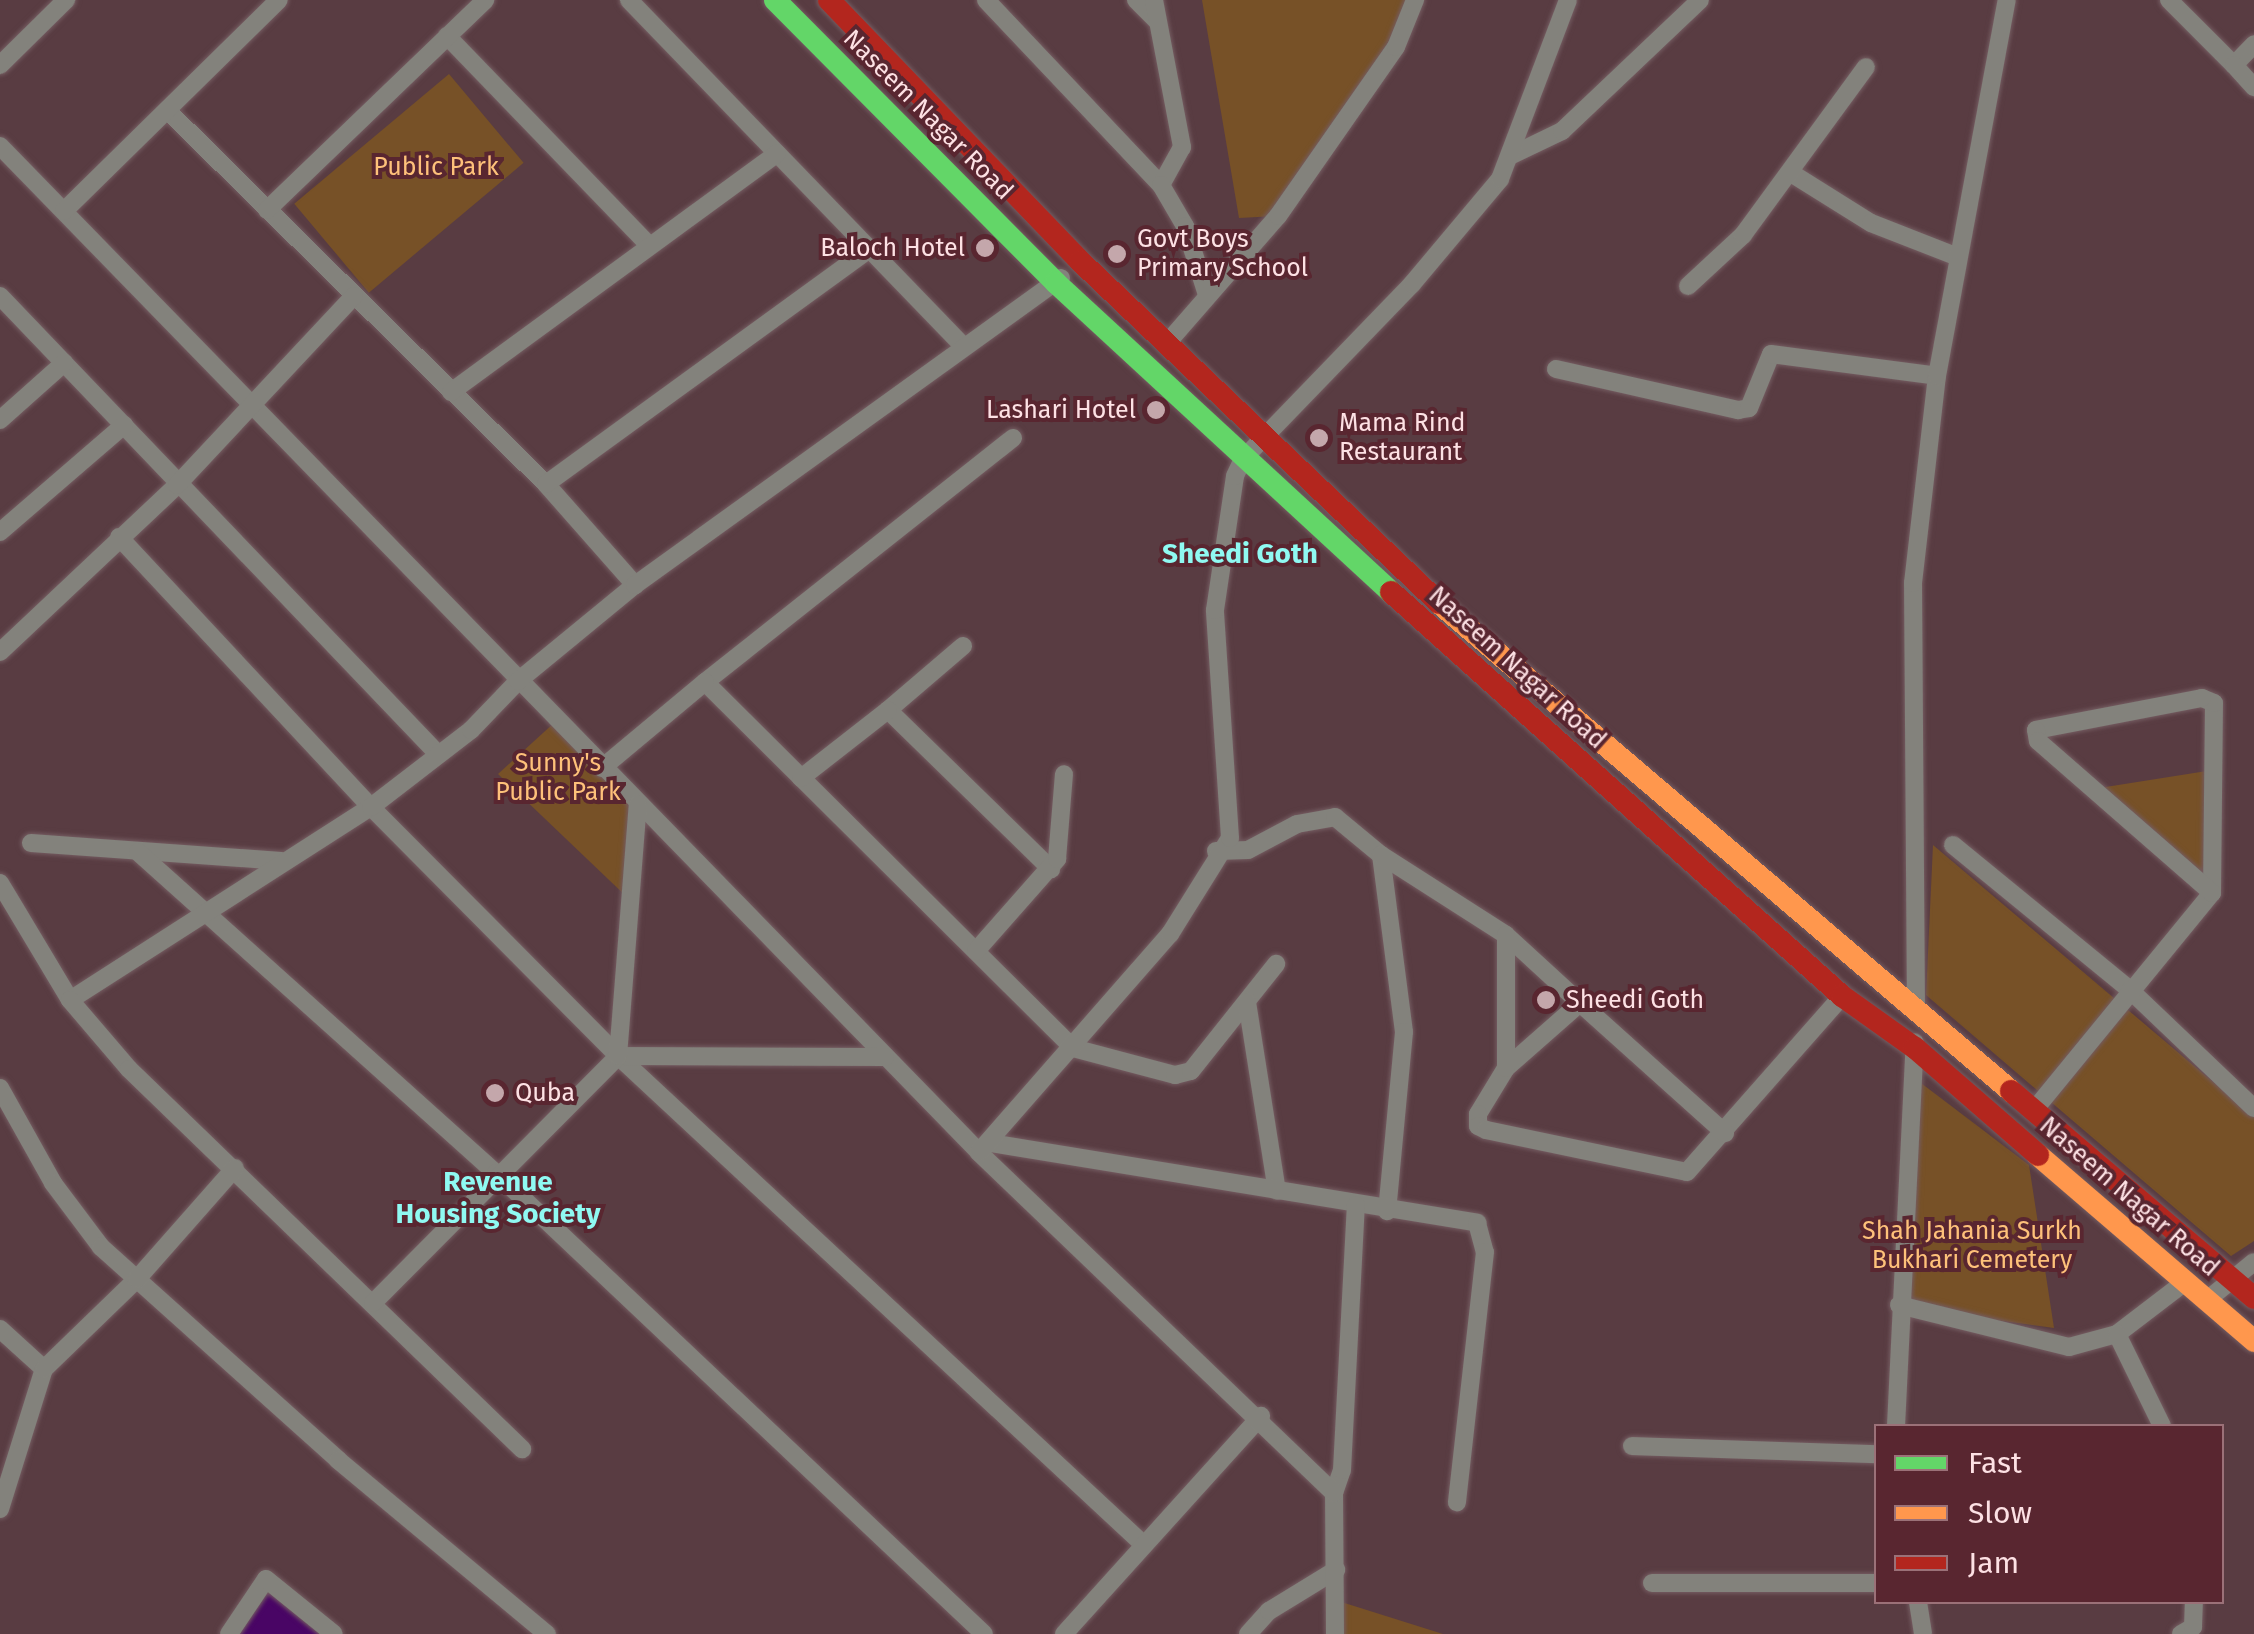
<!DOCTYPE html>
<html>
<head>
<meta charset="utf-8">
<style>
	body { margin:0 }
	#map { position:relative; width:2254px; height:1634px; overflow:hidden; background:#593c42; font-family:"Fira Sans",sans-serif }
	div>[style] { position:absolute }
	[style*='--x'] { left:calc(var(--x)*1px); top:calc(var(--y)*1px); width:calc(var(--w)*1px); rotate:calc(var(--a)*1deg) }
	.green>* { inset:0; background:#775127; transform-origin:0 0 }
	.water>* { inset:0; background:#490565 }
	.roads { filter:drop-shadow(0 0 2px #745c61) drop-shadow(0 0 2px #745c61) }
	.street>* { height:18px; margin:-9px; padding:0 9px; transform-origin:9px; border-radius:9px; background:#83827c }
	.fast>* { height:22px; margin:-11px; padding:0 11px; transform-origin:11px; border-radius:11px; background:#63d668 }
	.slow>* { height:22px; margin:-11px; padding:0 11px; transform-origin:11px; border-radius:11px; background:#ff974d }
	.jam>* { height:22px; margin:-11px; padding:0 11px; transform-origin:11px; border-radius:11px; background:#b3261e }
	.dots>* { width:28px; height:28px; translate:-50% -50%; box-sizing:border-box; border:5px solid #592630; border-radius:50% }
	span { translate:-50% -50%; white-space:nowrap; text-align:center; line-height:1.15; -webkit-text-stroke:8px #592630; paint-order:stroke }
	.street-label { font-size:25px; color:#fde1e4 }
	.park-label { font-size:25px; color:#fec17a }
	.poi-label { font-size:25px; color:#fde1e4 }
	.left { translate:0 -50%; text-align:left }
	.right { translate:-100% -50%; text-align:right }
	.neighbourhood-label { font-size:28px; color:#8ff9f2; font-weight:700 }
	.legend { position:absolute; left:1874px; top:1424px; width:350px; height:180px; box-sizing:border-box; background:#592630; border:2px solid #9b7178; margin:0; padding:12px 18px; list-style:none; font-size:30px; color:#fde1e4 }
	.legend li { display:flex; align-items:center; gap:20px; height:50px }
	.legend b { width:50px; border:2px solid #9b7178 }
</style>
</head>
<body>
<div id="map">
	<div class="green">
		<div style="clip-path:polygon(1202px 0,1415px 0,1396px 47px,1278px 216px,1239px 218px)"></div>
		<div style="left:449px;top:74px;width:116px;height:202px;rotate:50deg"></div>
		<div style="clip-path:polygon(555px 722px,638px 804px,630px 900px,498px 774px)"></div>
		<div style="clip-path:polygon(2213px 770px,2212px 893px,2093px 789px)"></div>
		<div style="clip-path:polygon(1933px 845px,2245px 1109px,2254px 1100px,2254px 1241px,2231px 1256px,1926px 995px)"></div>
		<div style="clip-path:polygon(1913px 1077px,2029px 1165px,2054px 1328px,1899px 1307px)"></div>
		<div style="clip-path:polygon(1335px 1600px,1443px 1634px,1335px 1634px)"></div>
	</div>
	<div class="water">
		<div style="clip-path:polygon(266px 1579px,334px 1634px,229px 1634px)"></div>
	</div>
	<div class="roads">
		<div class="street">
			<div style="--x:629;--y:0;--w:479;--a:46"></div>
			<div style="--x:986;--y:0;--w:255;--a:46.6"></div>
			<div style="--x:1136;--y:0;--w:30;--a:45"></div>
			<div style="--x:1154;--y:0;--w:150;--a:79.2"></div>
			<div style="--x:1182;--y:147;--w:43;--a:118.9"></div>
			<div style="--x:1161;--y:185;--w:48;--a:59.7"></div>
			<div style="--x:1185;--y:226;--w:72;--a:72.3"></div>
			<div style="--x:2169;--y:0;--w:92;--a:45"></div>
			<div style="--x:2234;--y:65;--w:29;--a:-46"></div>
			<div style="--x:447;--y:36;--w:286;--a:46"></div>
			<div style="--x:0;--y:65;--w:93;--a:-44.6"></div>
			<div style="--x:2234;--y:65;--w:30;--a:48"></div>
			<div style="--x:167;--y:110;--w:532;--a:44.62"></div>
			<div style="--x:546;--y:484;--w:135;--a:48.6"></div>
			<div style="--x:0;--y:146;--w:1404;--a:45.78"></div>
			<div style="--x:1510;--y:156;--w:58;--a:-25.7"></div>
			<div style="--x:1562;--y:131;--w:190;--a:-43.5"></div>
			<div style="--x:1791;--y:173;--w:94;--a:32"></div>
			<div style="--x:1871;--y:223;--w:93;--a:21.3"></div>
			<div style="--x:267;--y:210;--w:303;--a:-43.9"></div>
			<div style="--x:64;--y:211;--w:301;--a:-44.5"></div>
			<div style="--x:1688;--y:286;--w:75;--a:-42.8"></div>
			<div style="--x:1743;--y:235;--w:208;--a:-53.8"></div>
			<div style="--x:0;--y:296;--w:634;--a:46.28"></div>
			<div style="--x:1168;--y:342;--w:167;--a:-48.9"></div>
			<div style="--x:1278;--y:216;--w:206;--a:-55.1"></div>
			<div style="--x:1396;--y:47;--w:51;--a:-68"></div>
			<div style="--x:1556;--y:369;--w:187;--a:12.7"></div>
			<div style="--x:1738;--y:410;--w:11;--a:-10"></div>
			<div style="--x:1749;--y:408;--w:58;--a:-67.8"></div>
			<div style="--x:1771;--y:354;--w:167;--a:7.5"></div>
			<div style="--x:451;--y:392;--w:404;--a:-36.2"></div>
			<div style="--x:0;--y:420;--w:86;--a:-41.7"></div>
			<div style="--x:1013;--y:438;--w:393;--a:141.6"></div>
			<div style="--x:705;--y:682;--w:519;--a:44.84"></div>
			<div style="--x:1073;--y:1048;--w:106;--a:14.8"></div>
			<div style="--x:1175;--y:1075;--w:16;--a:-14"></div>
			<div style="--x:1191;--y:1071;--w:137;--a:-51.5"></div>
			<div style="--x:546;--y:484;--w:400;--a:-36"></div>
			<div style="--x:0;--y:532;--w:164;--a:-40.8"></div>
			<div style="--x:119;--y:537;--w:369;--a:47"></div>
			<div style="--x:371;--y:807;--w:351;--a:45.2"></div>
			<div style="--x:618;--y:1056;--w:718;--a:42.91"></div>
			<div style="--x:963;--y:646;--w:99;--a:139.5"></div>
			<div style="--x:888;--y:710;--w:228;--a:44.3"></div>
			<div style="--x:0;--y:652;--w:243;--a:-43.3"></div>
			<div style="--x:177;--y:485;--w:259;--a:-46.9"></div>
			<div style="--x:602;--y:768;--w:134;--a:-39.9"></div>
			<div style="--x:801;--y:778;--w:110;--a:-38"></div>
			<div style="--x:31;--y:843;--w:251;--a:4.1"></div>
			<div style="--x:1953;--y:845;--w:229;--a:39.3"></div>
			<div style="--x:2130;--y:990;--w:171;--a:43.6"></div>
			<div style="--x:1216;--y:851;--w:32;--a:-2"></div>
			<div style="--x:1248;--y:850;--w:55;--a:-28"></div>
			<div style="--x:1297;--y:824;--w:39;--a:-10"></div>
			<div style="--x:1335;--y:817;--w:60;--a:39.6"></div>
			<div style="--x:1381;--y:855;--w:178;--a:82.6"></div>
			<div style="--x:1404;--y:1032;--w:180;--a:95.4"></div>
			<div style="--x:138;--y:852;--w:481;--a:41.9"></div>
			<div style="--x:496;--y:1173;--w:671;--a:43.37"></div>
			<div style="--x:1381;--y:855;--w:148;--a:32.6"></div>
			<div style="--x:1506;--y:935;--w:100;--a:42.6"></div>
			<div style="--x:1580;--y:1003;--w:98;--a:138.7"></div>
			<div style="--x:1506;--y:1068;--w:54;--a:121.3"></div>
			<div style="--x:1478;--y:1114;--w:12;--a:90"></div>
			<div style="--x:1478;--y:1126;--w:9;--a:27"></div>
			<div style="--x:1486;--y:1130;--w:205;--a:11.8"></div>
			<div style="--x:1687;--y:1172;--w:235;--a:-48.6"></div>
			<div style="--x:0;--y:883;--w:136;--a:59.1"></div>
			<div style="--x:70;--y:1000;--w:358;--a:-32.7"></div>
			<div style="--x:371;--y:807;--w:126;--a:-37.6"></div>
			<div style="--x:471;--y:730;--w:68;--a:-46.2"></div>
			<div style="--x:518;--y:681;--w:151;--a:-39.4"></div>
			<div style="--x:635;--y:585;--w:525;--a:-35.78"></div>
			<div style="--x:976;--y:951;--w:123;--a:-48.6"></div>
			<div style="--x:1057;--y:859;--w:85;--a:-85.3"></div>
			<div style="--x:70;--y:1000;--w:91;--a:49.5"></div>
			<div style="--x:129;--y:1069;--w:547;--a:44.04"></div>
			<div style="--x:1247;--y:1002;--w:191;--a:81"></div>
			<div style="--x:1580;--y:1003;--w:195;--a:41.9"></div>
			<div style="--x:1916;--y:1011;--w:428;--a:-90.4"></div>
			<div style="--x:1913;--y:583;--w:208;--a:-83.4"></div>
			<div style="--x:1937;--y:376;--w:382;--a:-79.5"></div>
			<div style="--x:618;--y:1056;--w:267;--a:0.2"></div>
			<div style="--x:1506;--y:1068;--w:133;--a:-90"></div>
			<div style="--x:0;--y:1088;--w:109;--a:60.8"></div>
			<div style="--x:53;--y:1183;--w:80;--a:53.1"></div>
			<div style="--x:101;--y:1247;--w:319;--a:41.9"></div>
			<div style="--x:338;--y:1460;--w:272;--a:39.8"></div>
			<div style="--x:2035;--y:1109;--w:279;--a:-50.7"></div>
			<div style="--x:2212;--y:893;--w:190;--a:-89.4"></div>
			<div style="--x:2214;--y:703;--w:13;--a:-157"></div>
			<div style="--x:2202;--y:698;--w:169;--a:169.1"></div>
			<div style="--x:2036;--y:730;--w:11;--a:80"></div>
			<div style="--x:2038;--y:741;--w:231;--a:41.1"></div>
			<div style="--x:991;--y:1143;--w:493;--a:9.3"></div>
			<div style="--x:1477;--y:1223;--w:30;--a:75"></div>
			<div style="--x:1485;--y:1252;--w:252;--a:96.4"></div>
			<div style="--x:2207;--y:1300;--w:60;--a:-39"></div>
			<div style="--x:373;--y:1303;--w:348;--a:-45.2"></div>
			<div style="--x:618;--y:1056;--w:253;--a:-85.5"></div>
			<div style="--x:1899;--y:1305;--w:175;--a:13.9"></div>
			<div style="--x:2069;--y:1347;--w:50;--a:-15.2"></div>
			<div style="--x:2117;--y:1334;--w:86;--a:-37.4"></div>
			<div style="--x:0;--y:1329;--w:59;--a:42.3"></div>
			<div style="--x:2117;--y:1334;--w:102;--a:63.9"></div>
			<div style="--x:1896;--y:1426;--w:384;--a:-87.2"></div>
			<div style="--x:1632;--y:1446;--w:244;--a:1.9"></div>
			<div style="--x:1334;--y:1493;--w:24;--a:-71"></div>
			<div style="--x:1342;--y:1470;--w:265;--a:-87"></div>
			<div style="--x:0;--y:1509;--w:147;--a:-72.6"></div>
			<div style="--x:44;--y:1369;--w:129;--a:-44.1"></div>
			<div style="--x:137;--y:1279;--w:148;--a:-48.6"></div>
			<div style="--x:1652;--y:1583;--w:224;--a:0"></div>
			<div style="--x:1918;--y:1602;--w:32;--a:81"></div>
			<div style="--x:229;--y:1634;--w:66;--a:-56.1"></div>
			<div style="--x:266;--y:1579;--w:87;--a:39"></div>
			<div style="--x:1064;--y:1634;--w:294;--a:-47.9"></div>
			<div style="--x:1248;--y:1634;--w:31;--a:-48"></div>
			<div style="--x:1269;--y:1611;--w:79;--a:-31.5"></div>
			<div style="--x:1335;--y:1634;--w:141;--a:-90.4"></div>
			<div style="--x:1334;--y:1493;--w:492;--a:-136.2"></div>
			<div style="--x:979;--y:1152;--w:290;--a:-48.8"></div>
			<div style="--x:1170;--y:934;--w:113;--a:-58"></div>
			<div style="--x:1230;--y:838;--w:228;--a:-93.8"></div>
			<div style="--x:1215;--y:610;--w:135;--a:-81.5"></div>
			<div style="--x:1235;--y:476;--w:19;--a:-65"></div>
			<div style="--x:1243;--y:459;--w:243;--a:-46"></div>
			<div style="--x:1412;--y:284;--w:137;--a:-50"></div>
			<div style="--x:1500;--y:179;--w:191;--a:-69.2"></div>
			<div style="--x:2181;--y:1634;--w:14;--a:-30"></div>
			<div style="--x:2193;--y:1627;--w:25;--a:-88"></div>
		</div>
		<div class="fast">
			<div style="--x:775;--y:0;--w:399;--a:45.2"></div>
			<div style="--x:1056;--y:283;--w:456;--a:42.7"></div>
		</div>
		<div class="slow">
			<div style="--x:1439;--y:603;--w:752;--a:40.47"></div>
			<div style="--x:2038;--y:1155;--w:285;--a:40.7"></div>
		</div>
		<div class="jam">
			<div style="--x:829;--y:0;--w:362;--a:46.1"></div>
			<div style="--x:1080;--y:261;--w:496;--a:43.6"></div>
			<div style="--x:1391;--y:592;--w:605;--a:41.85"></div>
			<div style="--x:1842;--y:996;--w:90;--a:35.5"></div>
			<div style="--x:1915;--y:1048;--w:163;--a:41"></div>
			<div style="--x:2011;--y:1091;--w:319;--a:40.4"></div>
		</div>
	</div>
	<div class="dots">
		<div style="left:985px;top:248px;background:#c4a7ab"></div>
		<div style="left:1117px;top:254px;background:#c4a7ab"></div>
		<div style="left:1156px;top:410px;background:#c4a7ab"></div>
		<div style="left:1319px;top:438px;background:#c4a7ab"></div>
		<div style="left:1546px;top:1000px;background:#c4a7ab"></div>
		<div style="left:495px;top:1093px;background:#c4a7ab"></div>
	</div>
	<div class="street-label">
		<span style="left:928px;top:115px;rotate:45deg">Naseem Nagar Road</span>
		<span style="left:1517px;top:668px;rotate:42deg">Naseem Nagar Road</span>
		<span style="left:2129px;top:1197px;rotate:41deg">Naseem Nagar Road</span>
	</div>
	<div class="park-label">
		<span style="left:436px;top:167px">Public Park</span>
		<span style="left:558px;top:778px">Sunny's<br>Public Park</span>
		<span style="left:1972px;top:1246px">Shah Jahania Surkh<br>Bukhari Cemetery</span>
	</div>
	<div class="poi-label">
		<span class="left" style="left:1137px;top:254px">Govt Boys<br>Primary School</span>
		<span class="right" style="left:965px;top:248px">Baloch Hotel</span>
		<span class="right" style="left:1136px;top:410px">Lashari Hotel</span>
		<span class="left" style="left:1339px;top:438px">Mama Rind<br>Restaurant</span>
		<span class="left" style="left:1566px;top:1000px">Sheedi Goth</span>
		<span class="left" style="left:515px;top:1093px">Quba</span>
	</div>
	<div class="neighbourhood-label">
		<span style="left:1240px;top:554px">Sheedi Goth</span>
		<span style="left:498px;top:1198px">Revenue<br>Housing Society</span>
	</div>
	<ul class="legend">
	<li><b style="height:12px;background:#63d668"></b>Fast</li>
	<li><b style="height:12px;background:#ff974d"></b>Slow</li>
	<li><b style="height:12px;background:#b3261e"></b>Jam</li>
	</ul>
</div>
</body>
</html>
